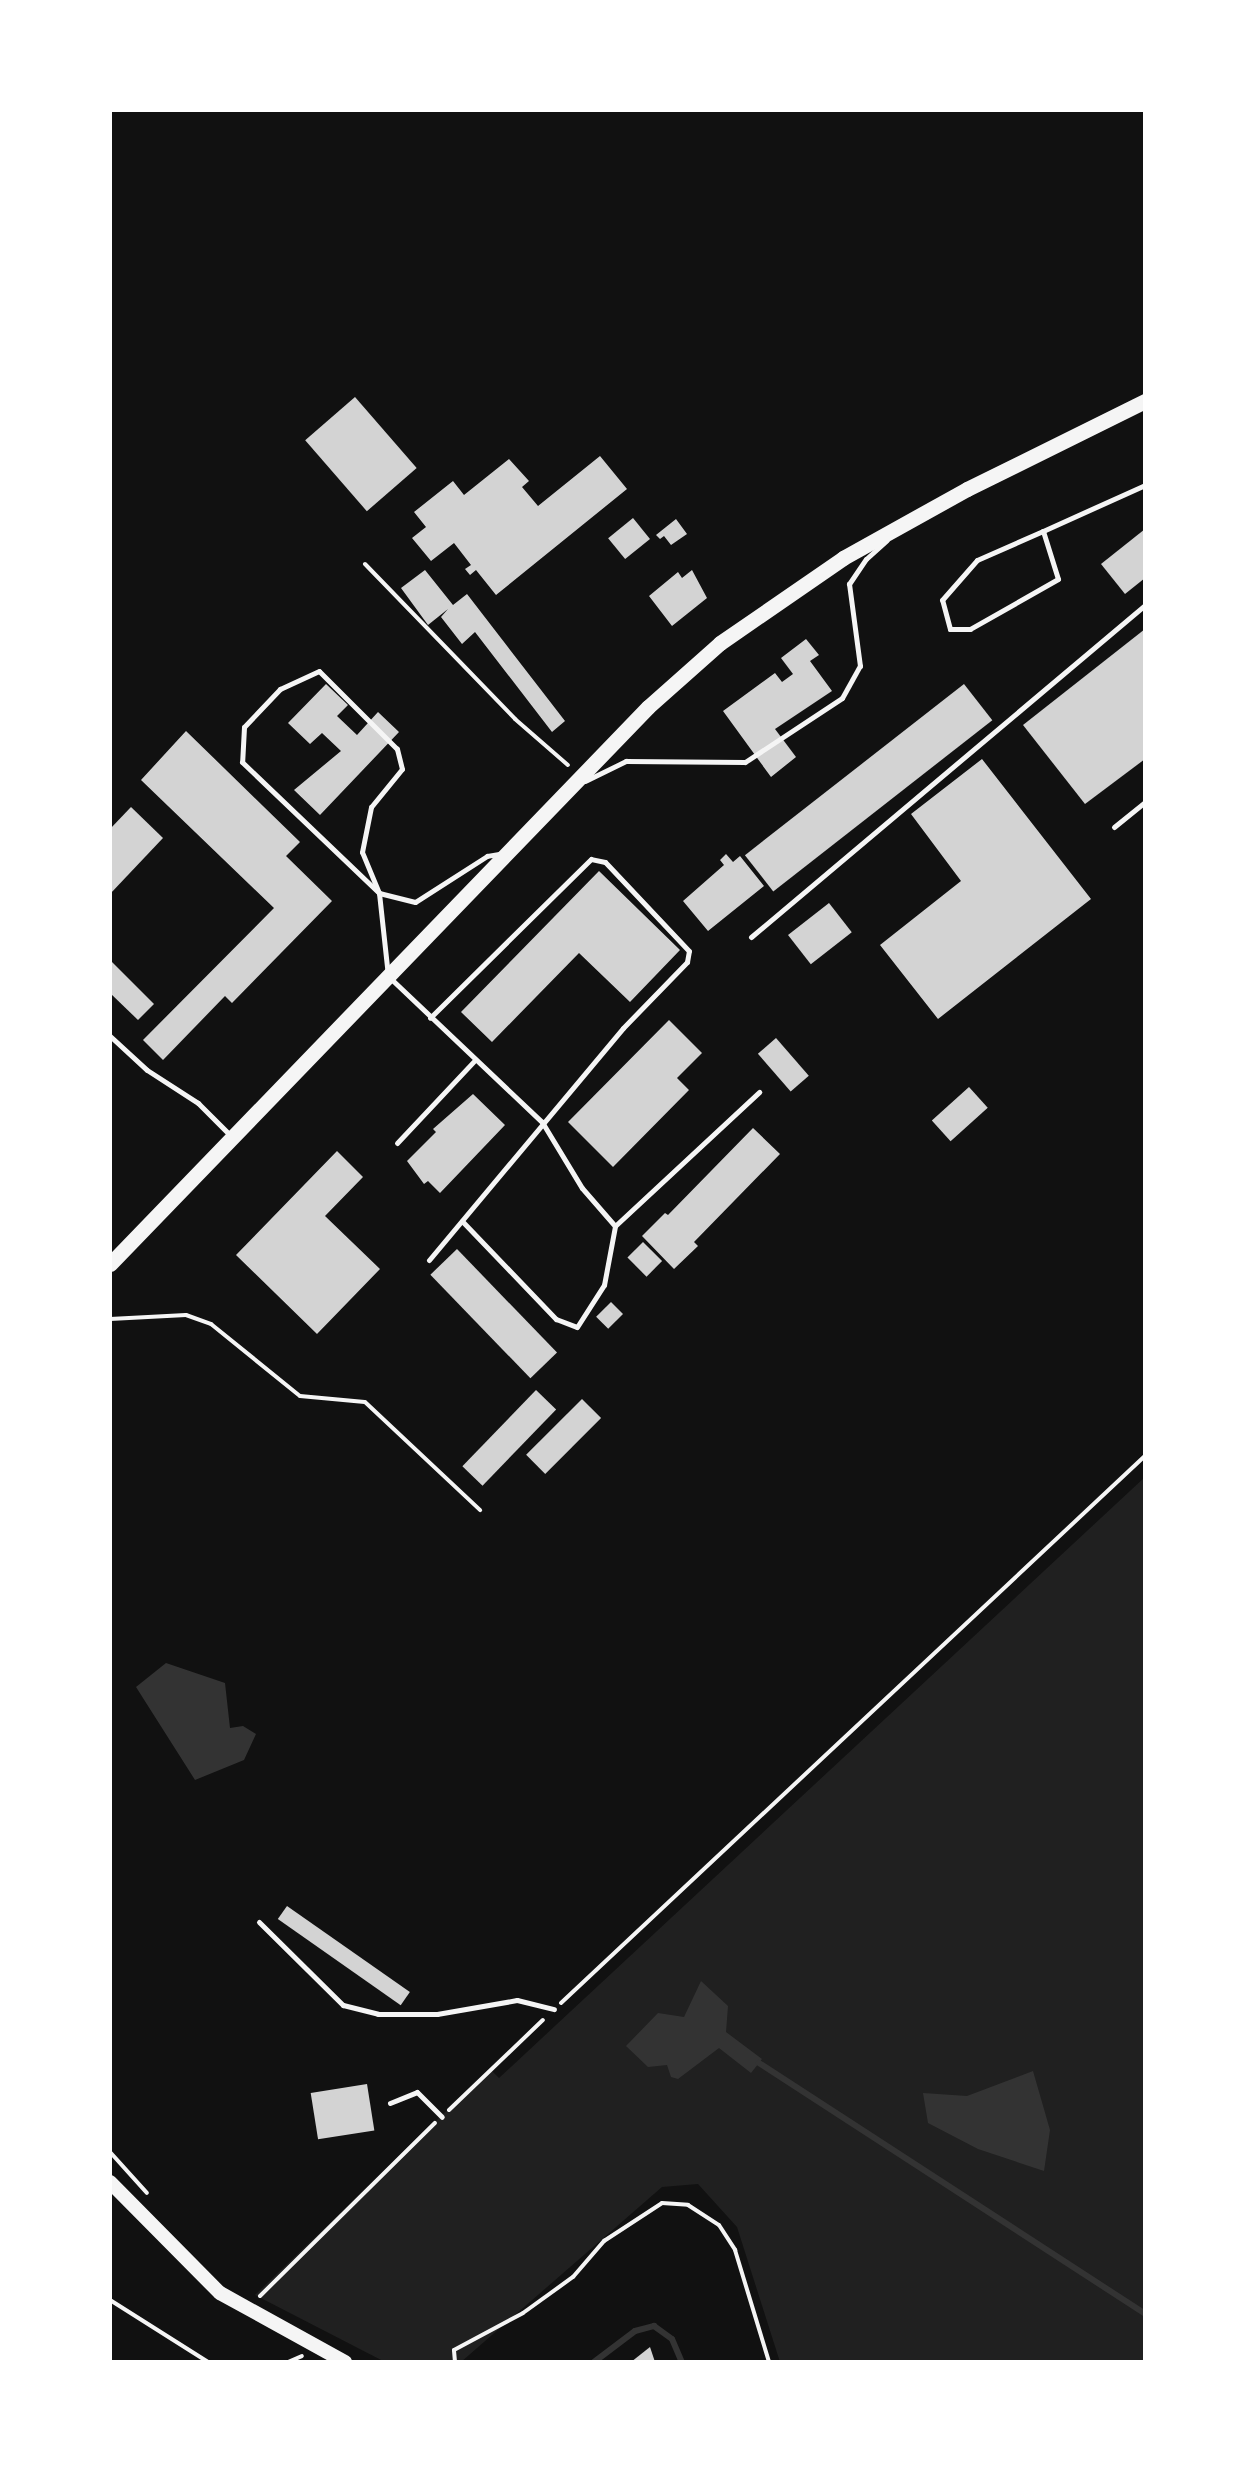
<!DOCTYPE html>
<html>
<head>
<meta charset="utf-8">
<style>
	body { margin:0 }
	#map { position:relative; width:1255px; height:2472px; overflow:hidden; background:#111; font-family:"Noto Sans",sans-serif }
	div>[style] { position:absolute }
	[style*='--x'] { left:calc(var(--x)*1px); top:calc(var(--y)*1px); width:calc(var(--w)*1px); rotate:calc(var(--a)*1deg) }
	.green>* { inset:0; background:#202020 }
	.water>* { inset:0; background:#333 }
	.stream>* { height:6px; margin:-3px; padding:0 3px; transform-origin:3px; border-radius:3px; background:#333 }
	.building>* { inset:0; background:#d3d3d3; transform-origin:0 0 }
	.path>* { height:4px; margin:-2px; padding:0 2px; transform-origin:2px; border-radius:2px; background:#f5f5f5 }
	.service>* { height:5px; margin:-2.5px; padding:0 2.5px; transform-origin:2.5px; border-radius:2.5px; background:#f5f5f5 }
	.secondary>* { height:14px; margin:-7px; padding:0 7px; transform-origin:7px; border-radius:7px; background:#f5f5f5 }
	.primary>* { height:15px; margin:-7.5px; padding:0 7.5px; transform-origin:7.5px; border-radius:7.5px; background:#f5f5f5 }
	span { translate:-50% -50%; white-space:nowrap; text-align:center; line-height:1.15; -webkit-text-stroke:8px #fff; paint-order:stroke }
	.frame { position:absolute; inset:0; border:112px solid #fff; pointer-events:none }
</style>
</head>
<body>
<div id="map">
	<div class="green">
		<div style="clip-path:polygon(1145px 1477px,1145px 2362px,780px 2362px,737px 2227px,698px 2184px,662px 2187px,461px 2362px,385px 2362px,255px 2295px,490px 2069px,499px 2078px)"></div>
	</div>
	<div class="water">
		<div style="clip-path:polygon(166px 1663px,225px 1683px,230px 1728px,243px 1726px,256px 1734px,244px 1760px,195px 1780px,136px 1687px)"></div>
		<div style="clip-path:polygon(701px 1981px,728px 2006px,726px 2032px,762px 2059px,751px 2073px,719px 2048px,678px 2079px,671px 2077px,667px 2065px,648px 2067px,626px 2046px,658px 2013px,684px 2017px)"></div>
		<div style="clip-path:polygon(1033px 2071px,1050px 2130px,1044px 2171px,978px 2149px,928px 2123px,923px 2093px,967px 2096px)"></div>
	</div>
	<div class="stream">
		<div style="--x:759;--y:2063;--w:460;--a:33"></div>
		<div style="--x:594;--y:2362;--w:51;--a:-37.1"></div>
		<div style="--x:635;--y:2331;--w:20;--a:-15"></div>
		<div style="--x:654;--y:2326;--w:22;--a:36"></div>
		<div style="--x:672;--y:2339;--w:25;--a:67"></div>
	</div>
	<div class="building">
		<div style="left:355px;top:397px;width:94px;height:66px;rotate:49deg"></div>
		<div style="clip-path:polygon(600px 456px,627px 489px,496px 595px,476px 570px,470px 575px,465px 569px,471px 565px,454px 543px,431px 561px,412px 538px,426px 527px,414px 512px,453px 481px,464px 495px,509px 459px,529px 481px,522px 487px,538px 506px)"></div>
		<div style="left:633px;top:518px;width:27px;height:32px;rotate:51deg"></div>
		<div style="clip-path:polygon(676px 519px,687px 534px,671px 545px,664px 536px,660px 539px,656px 535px)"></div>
		<div style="clip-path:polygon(1145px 529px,1145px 578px,1125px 594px,1101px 564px)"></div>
		<div style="clip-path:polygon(425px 570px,453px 605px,467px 594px,565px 721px,552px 732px,475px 632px,462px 644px,441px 617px,448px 609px,428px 625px,401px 588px)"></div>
		<div style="clip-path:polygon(692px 570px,707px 598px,672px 626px,649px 596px,678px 572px,682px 578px)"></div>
		<div style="clip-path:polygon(1145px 629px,1145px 759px,1085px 804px,1023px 725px)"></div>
		<div style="clip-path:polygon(806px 639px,819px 655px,810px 661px,832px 691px,775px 729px,796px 757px,771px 777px,723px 711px,775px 673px,782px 682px,793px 674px,781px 658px)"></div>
		<div style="clip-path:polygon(326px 684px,348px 705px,337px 716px,357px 735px,378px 712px,399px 732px,320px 815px,294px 790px,341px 751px,322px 733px,310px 744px,288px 723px)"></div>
		<div style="left:964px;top:684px;width:46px;height:278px;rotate:52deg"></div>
		<div style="clip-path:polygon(186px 731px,300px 842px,286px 856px,332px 901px,232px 1003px,225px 996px,163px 1060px,143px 1040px,274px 908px,141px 780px)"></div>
		<div style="clip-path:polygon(982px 759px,1091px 899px,938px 1019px,880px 945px,961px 881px,911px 814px)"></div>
		<div style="clip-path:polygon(131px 807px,163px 838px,110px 894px,110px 829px)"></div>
		<div style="clip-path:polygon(726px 854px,733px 862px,740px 856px,764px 886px,708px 931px,683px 901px,724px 865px,720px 860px)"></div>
		<div style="clip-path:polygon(599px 871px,680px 950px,630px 1002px,579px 953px,492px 1042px,461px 1012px)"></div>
		<div style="left:829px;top:903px;width:37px;height:52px;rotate:52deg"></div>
		<div style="clip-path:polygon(110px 960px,154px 1004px,138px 1020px,110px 993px)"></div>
		<div style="clip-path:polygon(669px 1020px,702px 1053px,677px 1078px,689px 1090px,613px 1167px,568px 1122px)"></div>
		<div style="left:776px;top:1038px;width:50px;height:24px;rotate:49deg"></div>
		<div style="left:969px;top:1087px;width:28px;height:50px;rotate:48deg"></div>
		<div style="clip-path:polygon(473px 1094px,505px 1125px,440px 1193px,428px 1181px,424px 1184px,407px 1161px,436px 1132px,433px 1129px)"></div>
		<div style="clip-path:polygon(753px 1128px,780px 1154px,694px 1242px,698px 1246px,674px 1269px,642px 1236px,665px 1213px,668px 1215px)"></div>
		<div style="clip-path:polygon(337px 1151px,363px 1177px,325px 1216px,380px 1269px,317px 1334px,236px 1255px)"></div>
		<div style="left:643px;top:1242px;width:27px;height:22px;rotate:45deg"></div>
		<div style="left:457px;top:1249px;width:144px;height:37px;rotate:46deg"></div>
		<div style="left:611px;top:1302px;width:17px;height:21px;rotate:45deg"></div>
		<div style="left:536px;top:1390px;width:28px;height:106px;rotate:44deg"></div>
		<div style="left:582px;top:1399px;width:27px;height:79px;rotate:45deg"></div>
		<div style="left:287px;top:1906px;width:150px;height:16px;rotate:35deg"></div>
		<div style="left:367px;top:2084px;width:47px;height:57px;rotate:81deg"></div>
		<div style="clip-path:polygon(650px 2347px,655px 2362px,631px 2362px)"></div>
	</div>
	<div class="path">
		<div style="--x:365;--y:564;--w:216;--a:45.9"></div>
		<div style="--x:515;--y:719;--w:70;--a:41"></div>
		<div style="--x:110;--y:1319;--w:76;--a:-3"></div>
		<div style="--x:186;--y:1315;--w:27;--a:20"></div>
		<div style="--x:211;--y:1324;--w:114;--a:39"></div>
		<div style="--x:300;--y:1396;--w:65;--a:5.3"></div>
		<div style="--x:365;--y:1402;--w:158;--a:43.2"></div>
		<div style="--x:561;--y:2003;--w:800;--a:-43.13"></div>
		<div style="--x:449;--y:2110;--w:130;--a:-43.8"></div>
		<div style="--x:110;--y:2152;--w:55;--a:47.9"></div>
		<div style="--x:260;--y:2296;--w:246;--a:-44.7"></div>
		<div style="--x:110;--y:2300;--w:116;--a:32.3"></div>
		<div style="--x:288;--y:2362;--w:15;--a:-23"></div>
		<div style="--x:455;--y:2362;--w:12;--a:-95"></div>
		<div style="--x:454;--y:2350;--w:78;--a:-28.2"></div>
		<div style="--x:523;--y:2313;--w:62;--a:-35.8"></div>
		<div style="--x:573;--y:2277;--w:48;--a:-49.3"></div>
		<div style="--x:604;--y:2241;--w:69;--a:-33.2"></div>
		<div style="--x:662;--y:2203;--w:26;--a:4"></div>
		<div style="--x:688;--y:2205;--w:37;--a:33"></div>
		<div style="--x:719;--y:2225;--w:30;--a:57"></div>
		<div style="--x:735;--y:2250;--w:117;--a:73.1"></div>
	</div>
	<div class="service">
		<div style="--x:1043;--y:531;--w:50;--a:72.6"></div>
		<div style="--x:1058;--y:579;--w:101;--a:150.4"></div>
		<div style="--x:970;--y:629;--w:20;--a:180"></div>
		<div style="--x:950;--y:629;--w:30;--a:-105"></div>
		<div style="--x:942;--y:600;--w:53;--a:-48.8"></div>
		<div style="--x:977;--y:560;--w:72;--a:-23.7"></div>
		<div style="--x:1043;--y:531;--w:112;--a:-24.3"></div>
		<div style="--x:585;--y:781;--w:46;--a:-26"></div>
		<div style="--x:626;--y:761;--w:119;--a:0.5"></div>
		<div style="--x:745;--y:762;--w:116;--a:-33.4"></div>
		<div style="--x:842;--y:698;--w:37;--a:-61"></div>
		<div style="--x:860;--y:666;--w:83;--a:-97.6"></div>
		<div style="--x:849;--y:584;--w:30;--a:-56"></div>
		<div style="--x:866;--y:559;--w:28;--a:-42"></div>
		<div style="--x:1114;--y:827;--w:40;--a:-39"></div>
		<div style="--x:499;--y:854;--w:12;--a:171"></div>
		<div style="--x:487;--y:856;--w:85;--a:147.4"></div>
		<div style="--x:415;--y:902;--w:37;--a:-166"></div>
		<div style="--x:379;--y:893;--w:44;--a:-112.5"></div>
		<div style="--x:362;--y:852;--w:46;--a:-78.7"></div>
		<div style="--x:371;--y:807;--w:49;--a:-50.8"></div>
		<div style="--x:402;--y:769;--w:21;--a:-104"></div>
		<div style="--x:397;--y:749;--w:110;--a:-135"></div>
		<div style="--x:319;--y:671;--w:43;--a:155.2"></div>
		<div style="--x:280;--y:689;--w:52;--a:133.5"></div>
		<div style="--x:244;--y:727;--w:35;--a:93"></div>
		<div style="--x:242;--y:762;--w:190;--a:43.7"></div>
		<div style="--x:379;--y:893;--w:83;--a:83.8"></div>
		<div style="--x:388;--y:976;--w:212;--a:43.5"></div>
		<div style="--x:542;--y:1122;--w:77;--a:58.8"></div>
		<div style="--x:582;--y:1188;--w:50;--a:49"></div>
		<div style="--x:751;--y:937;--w:515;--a:-40.12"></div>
		<div style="--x:110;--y:1036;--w:50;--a:42.6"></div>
		<div style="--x:147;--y:1070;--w:61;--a:32.9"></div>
		<div style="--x:198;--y:1103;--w:44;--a:45"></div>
		<div style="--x:397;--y:1143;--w:112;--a:-46.8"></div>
		<div style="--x:462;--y:1221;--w:136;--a:46.2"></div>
		<div style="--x:556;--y:1319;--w:22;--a:21"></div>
		<div style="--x:577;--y:1327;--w:50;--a:-57.3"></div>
		<div style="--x:604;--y:1285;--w:60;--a:-79.4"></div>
		<div style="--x:615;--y:1226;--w:197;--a:-42.9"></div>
		<div style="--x:429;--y:1260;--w:302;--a:-50.1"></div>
		<div style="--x:623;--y:1028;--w:92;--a:-45.9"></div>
		<div style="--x:687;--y:962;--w:11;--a:-80"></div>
		<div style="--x:689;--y:951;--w:122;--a:-133.3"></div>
		<div style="--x:605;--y:862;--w:14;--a:-168"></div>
		<div style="--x:591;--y:859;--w:226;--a:135.4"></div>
		<div style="--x:259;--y:1922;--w:118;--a:44.7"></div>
		<div style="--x:343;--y:2005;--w:36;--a:14"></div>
		<div style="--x:378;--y:2014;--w:59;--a:0"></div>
		<div style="--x:437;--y:2014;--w:81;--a:-9.9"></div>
		<div style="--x:517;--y:2000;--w:38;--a:14"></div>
		<div style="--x:390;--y:2103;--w:29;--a:-22"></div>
		<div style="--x:417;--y:2092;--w:35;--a:45"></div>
	</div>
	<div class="secondary">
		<div style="--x:110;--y:2182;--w:156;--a:45.3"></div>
		<div style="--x:220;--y:2293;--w:143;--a:28.9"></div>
	</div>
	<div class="primary">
		<div style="--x:110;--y:1264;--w:774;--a:-45.99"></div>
		<div style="--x:648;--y:707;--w:96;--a:-41.6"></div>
		<div style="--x:720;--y:643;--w:150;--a:-34.6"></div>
		<div style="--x:843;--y:558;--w:142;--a:-29.1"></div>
		<div style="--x:967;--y:489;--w:199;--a:-26.3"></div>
	</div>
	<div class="frame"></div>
</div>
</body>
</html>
